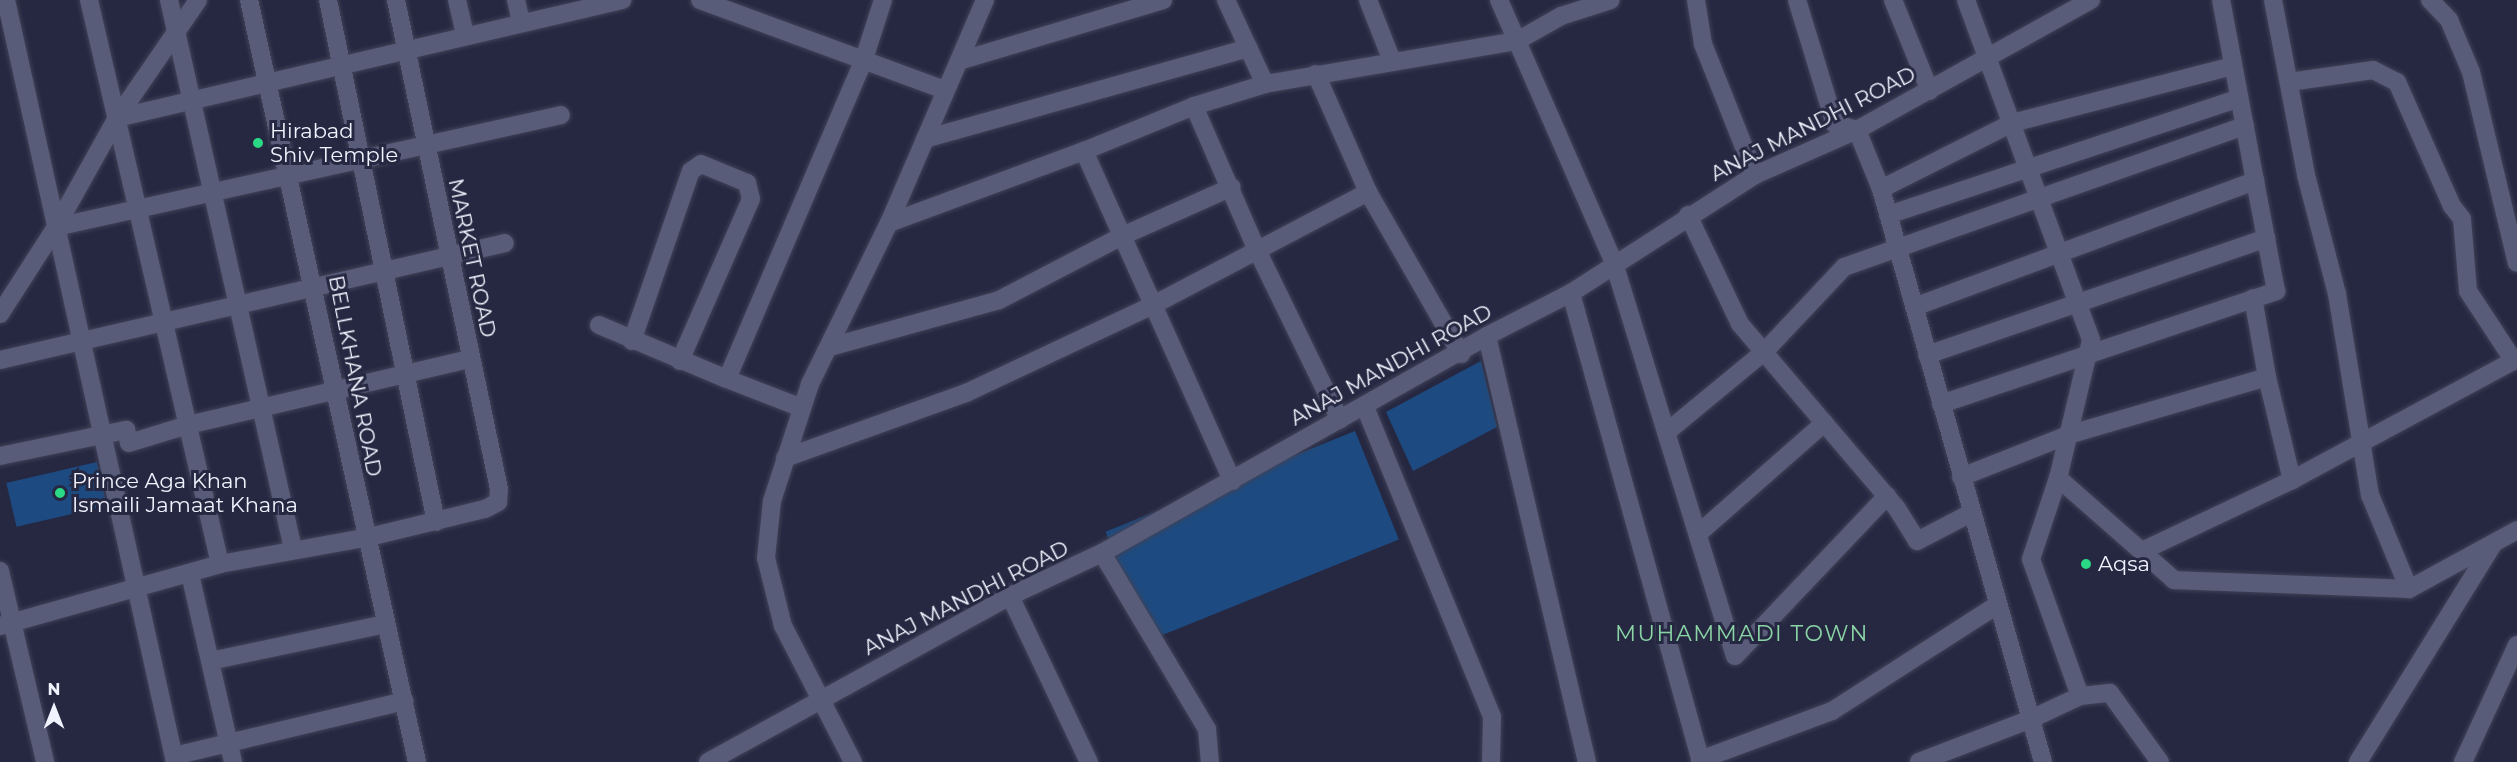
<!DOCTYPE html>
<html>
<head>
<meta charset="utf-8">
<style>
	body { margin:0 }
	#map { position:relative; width:2517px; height:762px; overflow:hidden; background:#262842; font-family:Montserrat,sans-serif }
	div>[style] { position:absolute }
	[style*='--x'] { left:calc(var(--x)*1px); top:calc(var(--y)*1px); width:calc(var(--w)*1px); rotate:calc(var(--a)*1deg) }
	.building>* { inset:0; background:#1d4b81; transform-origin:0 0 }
	.roads { filter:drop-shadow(0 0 2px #404257) drop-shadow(0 0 2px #404257) }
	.minor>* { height:18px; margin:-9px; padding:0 9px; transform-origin:9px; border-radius:9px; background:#585c79 }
	.tertiary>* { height:18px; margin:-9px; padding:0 9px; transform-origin:9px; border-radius:9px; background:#585c79 }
	.dots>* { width:16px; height:16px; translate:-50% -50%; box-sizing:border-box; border:3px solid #262842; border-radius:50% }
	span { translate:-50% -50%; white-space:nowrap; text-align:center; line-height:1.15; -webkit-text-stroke:6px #262842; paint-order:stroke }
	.street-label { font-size:21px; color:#f0f2fd }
	.poi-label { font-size:21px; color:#f0f2fd }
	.left { translate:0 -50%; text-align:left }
	.neighbourhood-label { font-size:22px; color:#8ad4a5; letter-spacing:1.5px }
	.north { position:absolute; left:24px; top:678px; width:60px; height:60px; -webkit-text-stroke:4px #262842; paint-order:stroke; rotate:0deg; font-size:16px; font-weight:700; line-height:24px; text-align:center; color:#f0f2fd }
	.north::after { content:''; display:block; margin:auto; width:21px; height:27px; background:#f0f2fd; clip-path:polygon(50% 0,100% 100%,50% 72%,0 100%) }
</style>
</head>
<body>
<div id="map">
	<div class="building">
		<div style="clip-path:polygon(1481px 361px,1497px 427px,1413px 471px,1386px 412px)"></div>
		<div style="left:1355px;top:431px;width:117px;height:269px;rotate:68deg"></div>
		<div style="left:97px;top:462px;width:45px;height:93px;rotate:77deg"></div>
	</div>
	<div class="roads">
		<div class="minor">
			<div style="--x:6;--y:0;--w:781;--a:77.5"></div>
			<div style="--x:89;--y:0;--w:579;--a:76.92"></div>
			<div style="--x:169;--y:0;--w:563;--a:77.27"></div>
			<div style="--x:328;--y:0;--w:533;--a:78.31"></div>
			<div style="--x:457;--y:0;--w:36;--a:77"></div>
			<div style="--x:516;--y:0;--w:23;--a:77"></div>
			<div style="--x:700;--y:0;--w:260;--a:20.2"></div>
			<div style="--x:1368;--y:0;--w:66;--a:68.5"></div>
			<div style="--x:1499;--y:0;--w:45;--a:66.3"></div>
			<div style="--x:1517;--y:41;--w:51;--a:-29.6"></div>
			<div style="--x:1561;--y:16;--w:52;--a:-17.7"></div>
			<div style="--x:1696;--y:0;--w:45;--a:81"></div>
			<div style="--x:1703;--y:44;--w:141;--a:68.3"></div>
			<div style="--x:1797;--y:0;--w:130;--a:73"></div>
			<div style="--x:1835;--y:124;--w:23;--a:15"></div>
			<div style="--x:1857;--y:130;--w:64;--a:67.9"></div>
			<div style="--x:1881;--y:189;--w:595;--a:74.21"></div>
			<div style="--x:1893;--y:0;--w:98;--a:67.9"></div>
			<div style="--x:1966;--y:0;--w:362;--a:69.8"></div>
			<div style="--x:2091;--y:340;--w:142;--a:103.4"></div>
			<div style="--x:2058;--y:478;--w:154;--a:41.3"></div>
			<div style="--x:2174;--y:580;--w:235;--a:2.2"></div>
			<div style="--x:2409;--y:589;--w:123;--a:-28.6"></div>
			<div style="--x:2273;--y:0;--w:178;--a:79.3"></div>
			<div style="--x:2306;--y:175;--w:123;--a:75.4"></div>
			<div style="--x:2337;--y:294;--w:204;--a:80.7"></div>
			<div style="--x:2370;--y:495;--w:102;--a:67.5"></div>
			<div style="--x:2430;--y:0;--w:28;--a:46"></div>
			<div style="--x:2449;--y:20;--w:56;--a:67.1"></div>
			<div style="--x:2471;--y:72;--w:196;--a:76.5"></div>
			<div style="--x:959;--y:61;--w:213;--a:-16.6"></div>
			<div style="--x:2289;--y:82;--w:85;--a:-8.1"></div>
			<div style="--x:2373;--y:70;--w:27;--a:27"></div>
			<div style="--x:2397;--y:82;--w:136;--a:66.1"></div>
			<div style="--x:2452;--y:206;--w:16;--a:52"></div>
			<div style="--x:2462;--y:219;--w:72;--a:85.2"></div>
			<div style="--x:2468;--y:291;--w:84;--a:56.7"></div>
			<div style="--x:1265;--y:84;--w:256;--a:-9.7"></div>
			<div style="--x:1517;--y:41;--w:242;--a:66.4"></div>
			<div style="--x:1614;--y:263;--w:411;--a:72.9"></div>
			<div style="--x:1735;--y:656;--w:221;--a:-46.5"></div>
			<div style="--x:1194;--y:106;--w:155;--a:66.4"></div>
			<div style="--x:1256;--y:248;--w:191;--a:64"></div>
			<div style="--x:117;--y:118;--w:519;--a:-13.15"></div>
			<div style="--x:925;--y:139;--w:336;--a:-15.7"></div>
			<div style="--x:1084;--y:151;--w:362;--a:65.8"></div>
			<div style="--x:1881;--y:189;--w:147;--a:-26.7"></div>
			<div style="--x:2012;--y:123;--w:228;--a:-14.5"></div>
			<div style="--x:1368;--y:192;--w:187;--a:60.1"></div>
			<div style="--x:1688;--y:215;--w:121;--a:64.5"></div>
			<div style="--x:1740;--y:324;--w:240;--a:49.6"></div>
			<div style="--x:1896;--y:507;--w:40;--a:58"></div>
			<div style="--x:1917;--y:541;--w:61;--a:-27.4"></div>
			<div style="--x:1888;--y:215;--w:370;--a:-18.4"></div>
			<div style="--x:889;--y:223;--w:208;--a:-20.3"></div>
			<div style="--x:1084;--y:151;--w:119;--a:-22.2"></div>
			<div style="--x:1194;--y:106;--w:74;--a:-17.2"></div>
			<div style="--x:1265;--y:84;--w:93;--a:-114.9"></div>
			<div style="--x:56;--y:227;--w:517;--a:-12.5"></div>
			<div style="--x:1571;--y:293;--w:487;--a:74.5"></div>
			<div style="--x:1914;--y:307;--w:364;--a:-20.3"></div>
			<div style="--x:2255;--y:181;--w:184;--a:-100.6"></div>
			<div style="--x:599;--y:325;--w:139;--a:22.9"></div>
			<div style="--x:1487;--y:336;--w:438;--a:76.8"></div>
			<div style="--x:632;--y:341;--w:180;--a:-70.9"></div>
			<div style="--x:691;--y:171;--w:12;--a:-35"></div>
			<div style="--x:701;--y:164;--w:50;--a:22.4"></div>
			<div style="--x:747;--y:183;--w:16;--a:76"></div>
			<div style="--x:751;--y:199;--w:177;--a:113.7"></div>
			<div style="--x:830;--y:347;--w:175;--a:-15.5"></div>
			<div style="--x:999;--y:300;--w:139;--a:-27.5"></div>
			<div style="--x:1122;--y:236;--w:120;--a:-24"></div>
			<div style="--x:1927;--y:355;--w:359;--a:-19"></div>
			<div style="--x:0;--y:360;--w:518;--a:-13.04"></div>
			<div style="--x:2267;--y:377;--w:106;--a:76.4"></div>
			<div style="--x:1941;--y:404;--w:354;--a:-18.6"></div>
			<div style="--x:2276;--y:291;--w:112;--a:-100.8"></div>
			<div style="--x:1365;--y:407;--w:335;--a:67.7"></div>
			<div style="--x:1492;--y:717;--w:45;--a:91.3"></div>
			<div style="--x:802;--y:408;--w:80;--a:-158.9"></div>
			<div style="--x:727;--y:379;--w:345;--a:-66.8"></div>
			<div style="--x:863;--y:62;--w:65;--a:-72.1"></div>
			<div style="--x:1668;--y:431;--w:124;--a:-39.5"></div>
			<div style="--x:1764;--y:352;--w:117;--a:-46.7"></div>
			<div style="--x:1844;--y:267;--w:425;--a:-19.4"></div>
			<div style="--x:0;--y:456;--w:129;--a:-11.7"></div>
			<div style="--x:126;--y:430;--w:13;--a:77"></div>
			<div style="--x:129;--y:443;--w:62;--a:-17"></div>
			<div style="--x:188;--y:425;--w:290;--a:-13.2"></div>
			<div style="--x:785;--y:458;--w:192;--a:-19.8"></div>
			<div style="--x:966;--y:393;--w:207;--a:-25.2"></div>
			<div style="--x:1153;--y:305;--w:243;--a:-27.7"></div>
			<div style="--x:1368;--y:192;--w:129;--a:-113.8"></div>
			<div style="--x:1961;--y:477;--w:118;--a:-21.4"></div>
			<div style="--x:2071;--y:434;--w:204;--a:-16.2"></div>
			<div style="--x:2267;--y:377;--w:80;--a:-100"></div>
			<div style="--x:1699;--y:533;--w:167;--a:-41.3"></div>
			<div style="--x:2144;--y:550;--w:164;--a:-25.3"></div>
			<div style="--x:2292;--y:480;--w:255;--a:-28.3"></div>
			<div style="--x:1102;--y:553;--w:205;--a:59.2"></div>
			<div style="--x:1207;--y:729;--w:33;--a:85"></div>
			<div style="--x:190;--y:574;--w:193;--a:77.1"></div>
			<div style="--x:1010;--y:596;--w:184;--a:64.6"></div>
			<div style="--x:0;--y:626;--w:229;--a:-15.7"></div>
			<div style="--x:220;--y:564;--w:147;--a:-10.2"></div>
			<div style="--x:365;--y:538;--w:123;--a:-13.6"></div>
			<div style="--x:485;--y:509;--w:15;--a:-28"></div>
			<div style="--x:498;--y:502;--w:13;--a:-86"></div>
			<div style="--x:499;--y:489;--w:500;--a:-101.9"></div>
			<div style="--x:210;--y:661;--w:180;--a:-11.9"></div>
			<div style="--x:2080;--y:696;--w:30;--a:-6"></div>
			<div style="--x:2110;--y:693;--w:85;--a:54.1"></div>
			<div style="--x:174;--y:756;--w:237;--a:-13.4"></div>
			<div style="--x:1700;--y:760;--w:141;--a:-20.4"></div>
			<div style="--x:1832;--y:711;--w:196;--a:-32.7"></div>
			<div style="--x:1919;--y:762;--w:120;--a:-21"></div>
			<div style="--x:2031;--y:719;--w:54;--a:-25.1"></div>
			<div style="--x:2080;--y:696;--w:145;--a:-109.7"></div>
			<div style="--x:2031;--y:559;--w:85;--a:-71.6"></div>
			<div style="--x:2358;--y:762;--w:256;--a:-58.2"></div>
			<div style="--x:2463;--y:762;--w:129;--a:-65.2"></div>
		</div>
		<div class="tertiary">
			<div style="--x:249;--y:0;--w:780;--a:77.57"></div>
			<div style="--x:0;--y:314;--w:103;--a:-57.2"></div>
			<div style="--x:56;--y:227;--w:125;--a:-60.8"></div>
			<div style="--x:117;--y:118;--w:143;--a:-55.5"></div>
			<div style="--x:0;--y:571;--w:196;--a:76.7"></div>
			<div style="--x:708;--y:762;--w:345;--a:-28.8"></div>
			<div style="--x:1010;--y:596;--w:102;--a:-25.1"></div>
			<div style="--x:1102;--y:553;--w:442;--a:-29.4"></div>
			<div style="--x:1487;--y:336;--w:94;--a:-27.1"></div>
			<div style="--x:1571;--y:293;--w:219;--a:-32.7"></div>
			<div style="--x:1755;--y:175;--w:111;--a:-23.8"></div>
			<div style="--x:1857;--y:130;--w:268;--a:-29.1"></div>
			<div style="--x:853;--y:762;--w:153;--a:-117.2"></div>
			<div style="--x:783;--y:626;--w:70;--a:-104"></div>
			<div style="--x:766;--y:558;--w:57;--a:-84"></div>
			<div style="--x:772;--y:501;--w:123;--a:-72"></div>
			<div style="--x:810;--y:384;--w:179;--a:-63.9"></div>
			<div style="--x:889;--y:223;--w:243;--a:-66.7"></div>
		</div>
	</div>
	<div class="dots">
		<div style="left:258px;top:143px;background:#2ad885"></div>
		<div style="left:60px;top:493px;background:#2ad885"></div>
		<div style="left:2086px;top:564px;background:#2ad885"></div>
	</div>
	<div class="street-label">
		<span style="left:1813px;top:124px;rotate:-27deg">ANAJ MANDHI ROAD</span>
		<span style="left:472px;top:258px;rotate:78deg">MARKET ROAD</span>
		<span style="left:1391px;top:365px;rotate:-29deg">ANAJ MANDHI ROAD</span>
		<span style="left:355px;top:376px;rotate:79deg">BELLKHANA ROAD</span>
		<span style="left:966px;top:598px;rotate:-27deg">ANAJ MANDHI ROAD</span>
	</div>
	<div class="poi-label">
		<span class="left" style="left:270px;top:143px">Hirabad<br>Shiv Temple</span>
		<span class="left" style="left:72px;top:493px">Prince Aga Khan<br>Ismaili Jamaat Khana</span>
		<span class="left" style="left:2098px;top:564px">Aqsa</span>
	</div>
	<div class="neighbourhood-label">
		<span style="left:1742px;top:634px">MUHAMMADI TOWN</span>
	</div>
	<div class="north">N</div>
</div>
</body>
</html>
